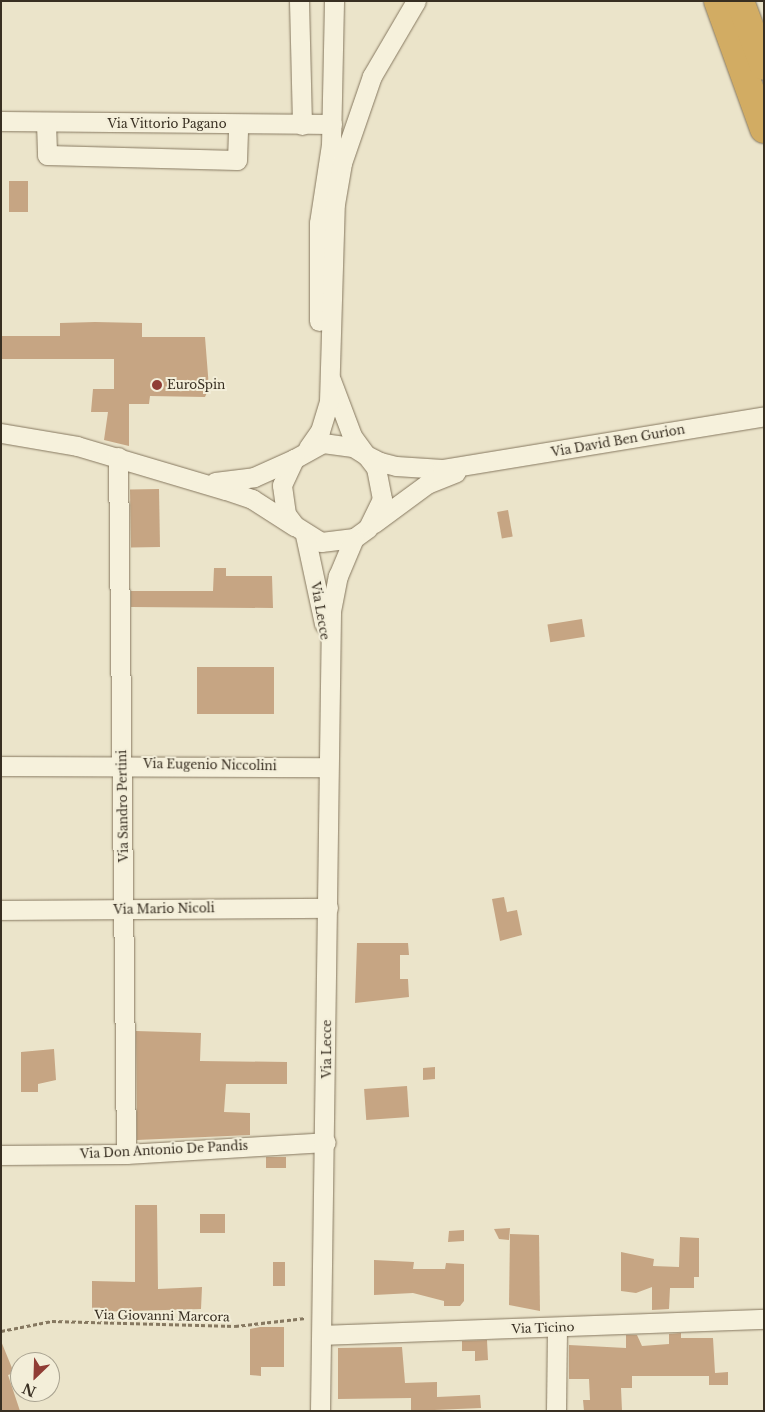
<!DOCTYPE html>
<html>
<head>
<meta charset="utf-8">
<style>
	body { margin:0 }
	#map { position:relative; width:765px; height:1412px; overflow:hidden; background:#ebe4ca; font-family:"Libre Baskerville",serif }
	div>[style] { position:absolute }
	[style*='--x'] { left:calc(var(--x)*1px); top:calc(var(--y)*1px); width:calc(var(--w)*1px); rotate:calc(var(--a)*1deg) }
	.building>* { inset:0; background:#c6a583; transform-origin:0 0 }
	.path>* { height:2.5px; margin-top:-1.25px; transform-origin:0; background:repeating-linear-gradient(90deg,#867860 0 4px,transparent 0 6.5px) }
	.roads { filter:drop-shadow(0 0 1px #867860) drop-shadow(0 0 1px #867860) }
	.minor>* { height:19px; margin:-9.5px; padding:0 9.5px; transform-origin:9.5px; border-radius:9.5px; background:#f6f1dc }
	.highway>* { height:28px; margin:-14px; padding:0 14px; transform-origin:14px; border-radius:14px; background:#d2ac63 }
	.dots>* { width:14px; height:14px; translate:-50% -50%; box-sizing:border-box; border:2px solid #f3eed9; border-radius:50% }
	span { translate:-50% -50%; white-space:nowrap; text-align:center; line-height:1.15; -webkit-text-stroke:4px #f3eed9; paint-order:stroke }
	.street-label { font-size:12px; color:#382f22 }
	.poi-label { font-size:12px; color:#382f22 }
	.left { translate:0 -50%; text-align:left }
	.frame { position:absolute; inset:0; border:2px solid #382f22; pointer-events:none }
	.north { position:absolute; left:10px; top:1352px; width:50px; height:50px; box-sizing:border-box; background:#f3eed9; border:1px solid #a8a290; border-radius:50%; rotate:204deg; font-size:14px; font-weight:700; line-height:20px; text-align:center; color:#382f22 }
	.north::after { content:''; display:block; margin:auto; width:18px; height:22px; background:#903d35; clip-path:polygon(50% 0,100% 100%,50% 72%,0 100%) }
</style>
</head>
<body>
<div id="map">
	<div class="building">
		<div style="left:9px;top:181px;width:19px;height:31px"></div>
		<div style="clip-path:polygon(95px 322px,142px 323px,142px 337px,205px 337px,209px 388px,205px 397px,150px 396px,149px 404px,129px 404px,129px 446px,104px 440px,108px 412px,91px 412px,93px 389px,114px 389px,114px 359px,1px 359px,1px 336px,60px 336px,60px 323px)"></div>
		<div style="left:159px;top:489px;width:58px;height:29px;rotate:89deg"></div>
		<div style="left:508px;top:510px;width:27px;height:11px;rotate:80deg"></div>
		<div style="clip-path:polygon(214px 568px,226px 568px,226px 576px,272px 576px,273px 608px,131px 607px,131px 591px,213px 591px)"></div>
		<div style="left:582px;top:619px;width:18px;height:35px;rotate:81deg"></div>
		<div style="left:197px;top:667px;width:77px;height:47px"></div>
		<div style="clip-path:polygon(504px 897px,507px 912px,517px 910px,522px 935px,500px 941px,492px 899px)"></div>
		<div style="clip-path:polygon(357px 943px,408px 943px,409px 955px,400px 955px,400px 979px,408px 979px,409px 997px,355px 1003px)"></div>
		<div style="clip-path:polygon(136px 1031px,201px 1033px,200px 1061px,287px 1062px,287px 1084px,226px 1084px,224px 1112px,250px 1113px,250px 1135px,137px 1140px)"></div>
		<div style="clip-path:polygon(54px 1049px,56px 1080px,38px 1084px,38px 1092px,21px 1092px,21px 1052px)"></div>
		<div style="clip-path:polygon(435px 1067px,435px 1079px,423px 1080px,423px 1068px)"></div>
		<div style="left:407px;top:1086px;width:31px;height:43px;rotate:86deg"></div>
		<div style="left:266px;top:1157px;width:20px;height:11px"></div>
		<div style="clip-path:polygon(135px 1205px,157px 1205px,158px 1289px,202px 1287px,201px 1309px,92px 1312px,92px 1281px,135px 1282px)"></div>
		<div style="left:225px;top:1214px;width:19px;height:25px;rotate:90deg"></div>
		<div style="clip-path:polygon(510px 1228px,509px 1240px,499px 1239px,494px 1229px)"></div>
		<div style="clip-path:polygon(464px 1230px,464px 1241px,448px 1242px,449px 1231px)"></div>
		<div style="clip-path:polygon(510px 1234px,539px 1235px,540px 1311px,509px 1305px)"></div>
		<div style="clip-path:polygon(680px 1237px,699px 1238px,699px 1277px,694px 1277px,694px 1288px,670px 1288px,669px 1309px,652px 1310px,652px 1287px,636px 1293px,621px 1291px,621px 1252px,654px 1259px,653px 1266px,679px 1267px)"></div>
		<div style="clip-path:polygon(374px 1260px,414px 1262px,413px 1269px,445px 1269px,446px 1263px,464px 1264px,464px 1301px,460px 1306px,444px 1306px,444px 1301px,413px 1293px,374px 1295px)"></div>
		<div style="left:273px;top:1262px;width:12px;height:24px"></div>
		<div style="clip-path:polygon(260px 1327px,284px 1327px,284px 1367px,261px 1367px,261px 1376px,250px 1375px,250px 1329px)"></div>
		<div style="clip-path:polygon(681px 1333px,681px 1338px,713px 1338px,715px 1373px,728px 1372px,728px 1385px,709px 1385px,709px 1376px,632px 1376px,632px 1388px,621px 1388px,622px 1411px,584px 1411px,583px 1400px,590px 1400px,589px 1379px,569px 1379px,569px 1345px,626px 1348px,626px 1335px,637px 1335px,642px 1346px,669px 1344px,669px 1334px)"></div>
		<div style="clip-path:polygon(487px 1340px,488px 1360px,475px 1361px,475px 1351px,462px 1351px,462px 1341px)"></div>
		<div style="clip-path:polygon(1px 1341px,14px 1373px,8px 1375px,20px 1411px,1px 1411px)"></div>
		<div style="clip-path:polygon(402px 1347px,405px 1383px,437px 1382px,437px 1397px,480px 1395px,481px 1408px,411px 1411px,411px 1398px,338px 1399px,338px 1348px)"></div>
	</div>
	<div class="path">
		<div style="--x:1;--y:1331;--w:52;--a:-11.1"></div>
		<div style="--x:52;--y:1321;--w:183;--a:1.6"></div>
		<div style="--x:235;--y:1326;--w:71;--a:-6.4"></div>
	</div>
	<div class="roads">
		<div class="minor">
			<div style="--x:299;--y:1;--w:124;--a:88.6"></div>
			<div style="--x:1;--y:121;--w:331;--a:0.5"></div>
			<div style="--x:46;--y:123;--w:32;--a:88"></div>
			<div style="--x:47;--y:155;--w:190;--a:1.5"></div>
			<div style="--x:237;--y:160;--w:36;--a:-88"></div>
			<div style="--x:319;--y:321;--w:98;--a:-90"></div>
			<div style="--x:319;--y:223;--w:79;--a:-81.3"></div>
			<div style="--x:331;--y:145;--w:144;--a:-88.8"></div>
			<div style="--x:331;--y:380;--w:60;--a:69.4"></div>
			<div style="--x:352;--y:436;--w:24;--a:54"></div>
			<div style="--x:366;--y:455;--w:16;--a:52"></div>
			<div style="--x:376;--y:468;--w:32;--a:79"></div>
			<div style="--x:382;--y:499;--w:32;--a:116"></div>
			<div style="--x:368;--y:528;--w:17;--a:144"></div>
			<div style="--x:354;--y:538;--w:33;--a:173"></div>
			<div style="--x:321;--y:542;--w:31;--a:-148"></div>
			<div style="--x:295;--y:526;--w:15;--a:-127"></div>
			<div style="--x:286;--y:514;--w:29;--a:-98"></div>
			<div style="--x:282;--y:485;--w:29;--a:-65"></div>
			<div style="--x:294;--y:459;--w:33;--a:-29"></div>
			<div style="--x:323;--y:443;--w:30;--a:8"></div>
			<div style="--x:353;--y:447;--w:15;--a:32"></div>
			<div style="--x:366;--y:455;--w:16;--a:27"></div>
			<div style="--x:380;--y:462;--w:16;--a:14"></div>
			<div style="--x:396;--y:466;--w:46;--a:3.7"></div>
			<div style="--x:442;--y:469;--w:326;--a:-9.3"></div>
			<div style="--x:1;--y:433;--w:77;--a:9.7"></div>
			<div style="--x:77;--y:446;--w:155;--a:16.5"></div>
			<div style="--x:226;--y:490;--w:28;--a:19"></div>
			<div style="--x:252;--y:499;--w:50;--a:32.7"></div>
			<div style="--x:308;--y:448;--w:21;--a:-55"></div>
			<div style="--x:320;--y:431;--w:31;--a:-73"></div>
			<div style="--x:329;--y:401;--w:197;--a:-88.3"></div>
			<div style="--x:335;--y:204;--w:42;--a:-80.3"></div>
			<div style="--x:342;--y:163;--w:92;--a:-71"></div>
			<div style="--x:372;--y:76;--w:87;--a:-59.6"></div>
			<div style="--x:118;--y:457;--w:697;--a:89.34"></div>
			<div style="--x:215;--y:482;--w:39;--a:-7"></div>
			<div style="--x:254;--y:477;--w:44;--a:-24.2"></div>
			<div style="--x:374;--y:523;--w:66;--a:-36.3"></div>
			<div style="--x:427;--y:484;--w:31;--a:-22"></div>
			<div style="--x:305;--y:535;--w:91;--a:77.9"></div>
			<div style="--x:1;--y:766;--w:327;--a:0.2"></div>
			<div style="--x:1;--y:910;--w:327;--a:-0.4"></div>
			<div style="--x:1;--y:1155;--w:125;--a:-0.5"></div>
			<div style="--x:126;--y:1154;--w:200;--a:-3.4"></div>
			<div style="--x:322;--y:1335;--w:442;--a:-2.1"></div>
			<div style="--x:320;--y:1411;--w:800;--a:-89.21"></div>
			<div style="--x:331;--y:611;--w:36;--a:-79"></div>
			<div style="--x:338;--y:576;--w:41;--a:-67.2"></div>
			<div style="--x:556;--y:1411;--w:84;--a:-89.3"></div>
		</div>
		<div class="highway">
			<div style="--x:718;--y:1;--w:136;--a:70.2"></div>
			<div style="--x:740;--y:1;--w:69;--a:69.7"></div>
		</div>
	</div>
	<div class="dots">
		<div style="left:157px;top:385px;background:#903d35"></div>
	</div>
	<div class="street-label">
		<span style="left:167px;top:124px">Via Vittorio Pagano</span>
		<span style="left:618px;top:441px;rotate:-10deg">Via David Ben Gurion</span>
		<span style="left:320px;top:611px;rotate:80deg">Via Lecce</span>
		<span style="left:210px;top:765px;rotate:1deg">Via Eugenio Niccolini</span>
		<span style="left:123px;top:806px;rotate:-91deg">Via Sandro Pertini</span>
		<span style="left:164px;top:909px;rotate:-1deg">Via Mario Nicoli</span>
		<span style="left:327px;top:1049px;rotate:-90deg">Via Lecce</span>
		<span style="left:164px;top:1150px;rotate:-3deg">Via Don Antonio De Pandis</span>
		<span style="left:162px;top:1316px;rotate:1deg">Via Giovanni Marcora</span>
		<span style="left:543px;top:1328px;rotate:-2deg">Via Ticino</span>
	</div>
	<div class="poi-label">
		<span class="left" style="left:167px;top:385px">EuroSpin</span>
	</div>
	<div class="frame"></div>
	<div class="north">N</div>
</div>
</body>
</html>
